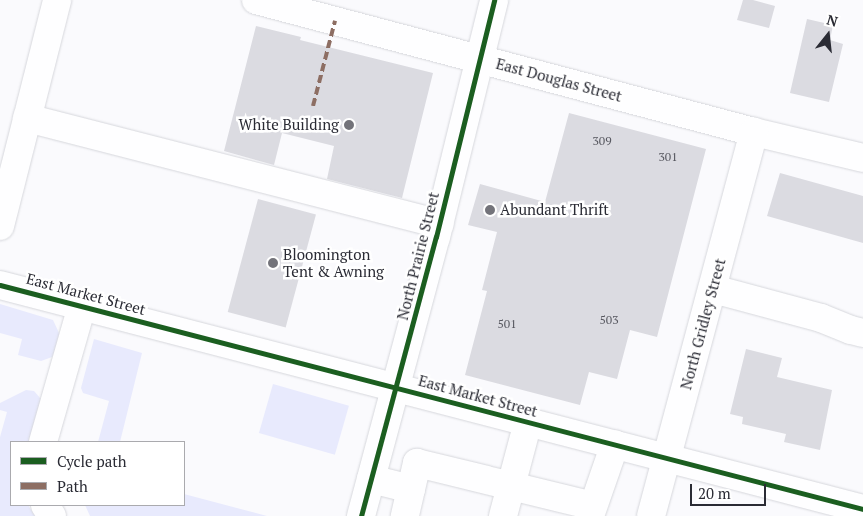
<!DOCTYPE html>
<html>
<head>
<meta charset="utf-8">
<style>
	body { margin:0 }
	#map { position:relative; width:863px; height:516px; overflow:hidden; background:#fafafd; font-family:"PT Serif",serif }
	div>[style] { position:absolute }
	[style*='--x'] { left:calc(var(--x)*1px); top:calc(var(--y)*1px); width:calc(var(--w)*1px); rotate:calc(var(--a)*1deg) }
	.green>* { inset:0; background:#e8eafd; transform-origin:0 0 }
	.building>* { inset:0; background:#dbdbe1; transform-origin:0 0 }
	.roads { filter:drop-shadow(0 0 1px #d6d7dc) drop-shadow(0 0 1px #d6d7dc) }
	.minor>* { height:28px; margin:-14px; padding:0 14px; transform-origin:14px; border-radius:14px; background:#fefeff }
	.quiet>* { height:4px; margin-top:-2px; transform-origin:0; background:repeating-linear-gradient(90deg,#8d6e63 0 8px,transparent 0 12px) }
	.cycleway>* { height:5px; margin:-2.5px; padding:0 2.5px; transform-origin:2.5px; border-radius:2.5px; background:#1b5e20 }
	.dots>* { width:14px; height:14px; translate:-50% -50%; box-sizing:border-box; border:2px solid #fff; border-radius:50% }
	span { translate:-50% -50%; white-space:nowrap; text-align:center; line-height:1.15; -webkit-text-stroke:5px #fff; paint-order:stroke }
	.number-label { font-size:12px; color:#56575f }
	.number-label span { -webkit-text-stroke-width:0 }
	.street-label { font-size:15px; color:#2a2b34 }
	.poi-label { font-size:15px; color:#2a2b34 }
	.right { translate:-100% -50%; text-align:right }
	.left { translate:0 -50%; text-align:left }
	.legend { position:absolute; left:10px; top:441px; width:175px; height:65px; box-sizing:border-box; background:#fff; border:1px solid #aaaaae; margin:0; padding:6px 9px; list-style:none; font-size:15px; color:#2a2b34 }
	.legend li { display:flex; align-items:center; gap:10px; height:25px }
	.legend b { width:25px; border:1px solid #aaaaae }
	.north { position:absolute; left:803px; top:10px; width:50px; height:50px; -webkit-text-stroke:4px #fff; paint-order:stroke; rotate:16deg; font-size:14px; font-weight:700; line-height:20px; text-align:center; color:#2a2b34 }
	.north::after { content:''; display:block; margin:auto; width:18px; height:22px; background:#2a2b34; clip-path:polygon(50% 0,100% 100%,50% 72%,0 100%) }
	.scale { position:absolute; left:690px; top:484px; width:76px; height:22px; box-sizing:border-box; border:2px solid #2a2b34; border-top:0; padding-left:6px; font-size:15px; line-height:18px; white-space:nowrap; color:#2a2b34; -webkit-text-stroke:4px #fff; paint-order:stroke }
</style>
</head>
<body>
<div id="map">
	<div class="green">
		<div style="clip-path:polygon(0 304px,53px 320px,60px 335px,57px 349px,52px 357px,41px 361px,18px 355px,22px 339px,0 333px)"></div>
		<div style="clip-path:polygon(94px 339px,142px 353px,120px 442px,98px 442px,109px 401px,83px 393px,81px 388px)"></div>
		<div style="left:273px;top:384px;width:79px;height:51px;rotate:16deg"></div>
		<div style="clip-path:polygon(26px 390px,34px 391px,41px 399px,30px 442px,11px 442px,11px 505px,28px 505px,35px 516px,0 516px,0 437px,7px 412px,0 410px,0 403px)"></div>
		<div style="clip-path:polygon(184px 494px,267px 516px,90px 516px,85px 505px,184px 505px)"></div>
	</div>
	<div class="building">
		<div style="clip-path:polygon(743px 0,753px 0,775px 6px,769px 28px,737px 20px)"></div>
		<div style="clip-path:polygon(807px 19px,833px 25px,830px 40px,843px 44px,829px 102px,790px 93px)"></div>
		<div style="clip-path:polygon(256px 26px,301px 37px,300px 40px,433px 73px,402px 198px,327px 179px,334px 146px,282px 133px,274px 165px,224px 151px)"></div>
		<div style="clip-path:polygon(569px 113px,706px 149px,657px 337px,630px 330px,617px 379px,589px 372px,580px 405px,465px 375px,487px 291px,482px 290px,497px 232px,468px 225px,480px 184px,545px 202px)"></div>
		<div style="clip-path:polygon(780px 173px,863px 196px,863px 243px,767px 216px)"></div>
		<div style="left:258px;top:199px;width:60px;height:117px;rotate:15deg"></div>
		<div style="clip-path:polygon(746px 349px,782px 358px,777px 377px,832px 390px,820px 450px,784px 442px,786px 434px,742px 424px,743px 417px,730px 414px)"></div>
	</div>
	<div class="roads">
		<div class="minor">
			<div style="--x:256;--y:0;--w:515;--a:14.85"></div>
			<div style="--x:754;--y:132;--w:112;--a:13.4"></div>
			<div style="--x:27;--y:118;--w:426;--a:14.4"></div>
			<div style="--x:0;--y:226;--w:233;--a:-75.8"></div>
			<div style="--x:0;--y:285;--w:892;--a:14.55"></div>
			<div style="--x:713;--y:289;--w:112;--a:15"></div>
			<div style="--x:821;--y:318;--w:32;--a:22"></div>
			<div style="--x:851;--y:330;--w:12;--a:14"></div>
			<div style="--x:43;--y:442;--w:141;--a:-74"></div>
			<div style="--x:371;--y:479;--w:41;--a:14"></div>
			<div style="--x:411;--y:489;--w:28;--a:103"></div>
			<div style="--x:411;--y:489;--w:27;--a:-77"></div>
			<div style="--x:417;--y:463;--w:181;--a:13.7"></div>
			<div style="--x:45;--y:505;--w:13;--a:58"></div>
			<div style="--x:361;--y:516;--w:289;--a:-75"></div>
			<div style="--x:436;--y:237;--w:244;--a:-76.2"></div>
			<div style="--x:503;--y:516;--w:97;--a:-75.1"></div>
			<div style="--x:590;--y:516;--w:76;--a:-70.9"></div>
			<div style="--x:651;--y:516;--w:398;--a:-75"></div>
		</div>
	</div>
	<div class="quiet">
		<div style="--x:313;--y:106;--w:88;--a:-75.5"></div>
	</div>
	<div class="cycleway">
		<div style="--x:0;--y:285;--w:892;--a:14.55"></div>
		<div style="--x:361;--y:516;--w:289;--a:-75"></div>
		<div style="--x:436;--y:237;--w:244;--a:-76.2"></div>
	</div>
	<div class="dots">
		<div style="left:349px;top:125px;background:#73737a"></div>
		<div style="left:490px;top:210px;background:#73737a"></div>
		<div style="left:273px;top:263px;background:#73737a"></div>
	</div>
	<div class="number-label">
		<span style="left:602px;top:141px">309</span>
		<span style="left:668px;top:157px">301</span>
		<span style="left:609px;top:320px">503</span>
		<span style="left:507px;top:324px">501</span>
	</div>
	<div class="street-label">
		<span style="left:559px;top:80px;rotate:15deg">East Douglas Street</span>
		<span style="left:418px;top:256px;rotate:-76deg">North Prairie Street</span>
		<span style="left:86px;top:294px;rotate:15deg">East Market Street</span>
		<span style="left:703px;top:324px;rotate:-75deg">North Gridley Street</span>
		<span style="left:478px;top:396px;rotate:15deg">East Market Street</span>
	</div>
	<div class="poi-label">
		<span class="right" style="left:339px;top:125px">White Building</span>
		<span class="left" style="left:500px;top:210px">Abundant Thrift</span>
		<span class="left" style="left:283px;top:263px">Bloomington<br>Tent &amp; Awning</span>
	</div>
	<ul class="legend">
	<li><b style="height:6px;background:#1b5e20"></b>Cycle path</li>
	<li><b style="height:6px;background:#8d6e63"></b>Path</li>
	</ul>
	<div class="north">N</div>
	<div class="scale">20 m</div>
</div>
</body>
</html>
